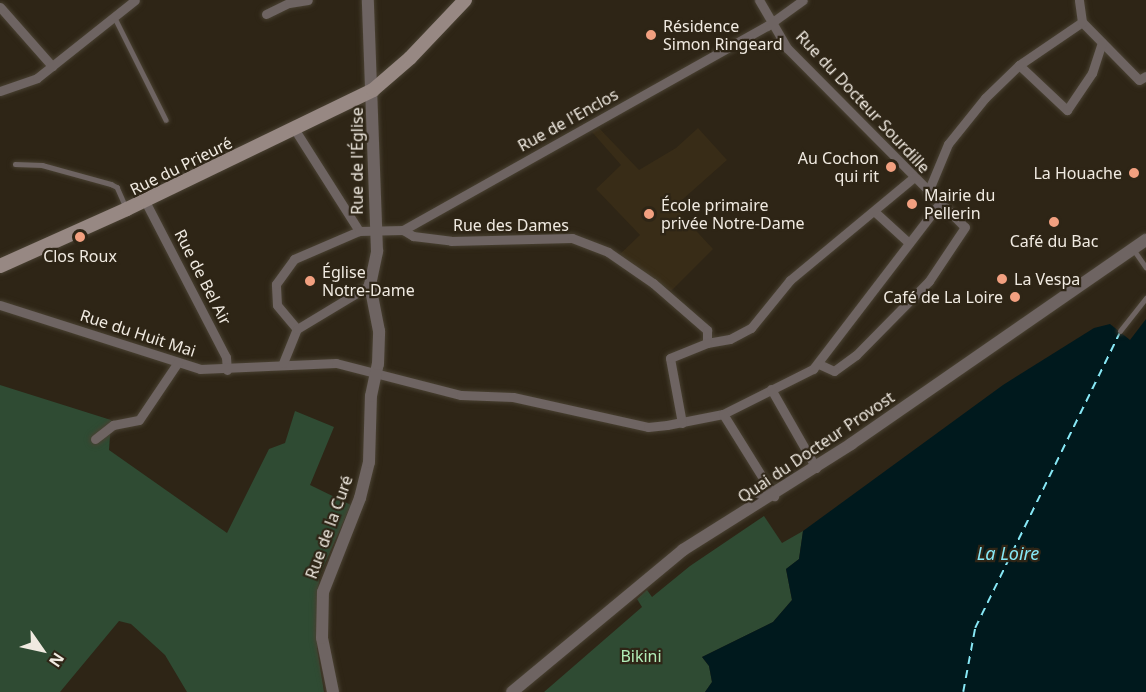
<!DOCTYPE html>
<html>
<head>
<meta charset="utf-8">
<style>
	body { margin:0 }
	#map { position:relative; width:1146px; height:692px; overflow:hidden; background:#2e2516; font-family:"Noto Sans",sans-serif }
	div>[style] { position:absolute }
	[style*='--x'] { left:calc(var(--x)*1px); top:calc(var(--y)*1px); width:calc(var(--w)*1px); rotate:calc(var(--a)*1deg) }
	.built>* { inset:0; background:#382c17 }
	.green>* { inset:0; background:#2f4b33 }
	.water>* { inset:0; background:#00191d }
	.ferry>* { height:1.5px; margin-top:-0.75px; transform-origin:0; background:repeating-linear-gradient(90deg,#87e8f6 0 8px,transparent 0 14px) }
	.roads { filter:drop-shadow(0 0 2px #494132) drop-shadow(0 0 2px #494132) }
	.service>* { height:4.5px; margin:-2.25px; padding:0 2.25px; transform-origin:2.25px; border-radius:2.25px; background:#6e6462 }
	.minor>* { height:9px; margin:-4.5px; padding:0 4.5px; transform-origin:4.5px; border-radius:4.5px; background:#6e6462 }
	.tertiary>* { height:12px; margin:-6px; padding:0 6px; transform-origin:6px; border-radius:6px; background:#6e6462 }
	.secondary>* { height:14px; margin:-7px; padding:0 7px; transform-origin:7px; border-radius:7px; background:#978883 }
	.dots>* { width:16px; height:16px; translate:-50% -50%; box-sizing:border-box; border:3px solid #2e2516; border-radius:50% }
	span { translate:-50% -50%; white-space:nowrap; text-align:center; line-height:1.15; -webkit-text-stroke:4.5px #2e2516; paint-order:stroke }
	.poi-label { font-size:16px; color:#f0eae1 }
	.left { translate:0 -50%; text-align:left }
	.right { translate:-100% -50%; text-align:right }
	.street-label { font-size:16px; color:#f0eae1 }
	.park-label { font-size:16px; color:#b2edb8 }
	.water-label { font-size:18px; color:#87e8f6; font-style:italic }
	.north { position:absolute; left:12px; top:620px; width:60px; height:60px; -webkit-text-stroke:4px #2e2516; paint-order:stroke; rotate:124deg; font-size:16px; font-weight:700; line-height:24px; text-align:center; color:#f0eae1 }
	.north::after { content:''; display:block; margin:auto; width:21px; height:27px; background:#f0eae1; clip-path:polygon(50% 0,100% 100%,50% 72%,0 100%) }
</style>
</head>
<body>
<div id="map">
	<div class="built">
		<div style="clip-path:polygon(599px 128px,639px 170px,676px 148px,698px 128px,727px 160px,674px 207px,713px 249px,671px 291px,619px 255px,640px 235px,596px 189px,621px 165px,592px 132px)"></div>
	</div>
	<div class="green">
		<div style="clip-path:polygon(0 385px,111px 420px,109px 450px,227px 533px,269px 449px,285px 443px,295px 411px,334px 427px,310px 485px,351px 505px,319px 577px,317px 648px,324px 692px,187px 692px,165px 655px,131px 624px,119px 621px,60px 692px,0 692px)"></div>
		<div style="clip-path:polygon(764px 516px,782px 543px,803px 531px,799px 559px,786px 569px,792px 600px,773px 622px,702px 657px,709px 666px,712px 682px,705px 692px,544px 692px,642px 607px,637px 599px,647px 590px,652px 597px,690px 566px)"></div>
	</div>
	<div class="water">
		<div style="clip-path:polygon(1146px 319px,1146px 692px,705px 692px,712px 682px,709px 666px,702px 657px,773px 622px,792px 600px,786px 569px,799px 559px,803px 531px,1003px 385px,1094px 328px,1110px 324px,1130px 340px)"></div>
	</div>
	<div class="ferry">
		<div style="--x:963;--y:692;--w:65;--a:-79.4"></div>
		<div style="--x:975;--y:628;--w:330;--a:-63.9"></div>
	</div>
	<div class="roads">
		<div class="service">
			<div style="--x:114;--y:16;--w:116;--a:63.4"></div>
			<div style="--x:15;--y:164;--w:27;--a:2"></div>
			<div style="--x:42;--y:165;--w:72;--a:15.4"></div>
			<div style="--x:111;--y:184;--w:7;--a:27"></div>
			<div style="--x:117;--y:187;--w:22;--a:66"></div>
			<div style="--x:1134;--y:250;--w:21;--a:55"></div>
			<div style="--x:1120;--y:331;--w:42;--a:-51.8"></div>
		</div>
		<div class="minor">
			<div style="--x:759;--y:0;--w:56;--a:59.7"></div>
			<div style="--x:787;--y:48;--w:252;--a:45.2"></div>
			<div style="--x:965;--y:227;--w:65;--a:123.7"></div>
			<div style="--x:929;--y:281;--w:104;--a:134.6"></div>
			<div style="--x:856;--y:355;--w:27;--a:144"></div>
			<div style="--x:834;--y:371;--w:17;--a:-155"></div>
			<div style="--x:0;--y:7;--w:79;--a:48.6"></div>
			<div style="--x:266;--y:14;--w:25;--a:-26"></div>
			<div style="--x:289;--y:3;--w:19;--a:-9"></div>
			<div style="--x:1082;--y:22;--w:81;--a:45.5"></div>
			<div style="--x:1139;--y:80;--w:8;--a:-30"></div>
			<div style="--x:1019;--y:65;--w:66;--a:43.2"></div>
			<div style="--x:1067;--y:110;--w:45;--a:-56"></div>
			<div style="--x:1092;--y:73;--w:32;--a:-72"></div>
			<div style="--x:0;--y:91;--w:39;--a:-19"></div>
			<div style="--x:37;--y:78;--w:125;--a:-38.5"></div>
			<div style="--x:295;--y:130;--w:120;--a:57.6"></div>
			<div style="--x:928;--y:192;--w:52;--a:-67.4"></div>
			<div style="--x:948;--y:144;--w:59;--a:-51.2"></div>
			<div style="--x:985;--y:98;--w:47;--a:-44.1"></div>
			<div style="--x:1019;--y:65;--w:76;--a:-34.3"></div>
			<div style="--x:1082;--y:22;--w:22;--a:-98"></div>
			<div style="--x:145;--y:201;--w:176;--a:62.6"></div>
			<div style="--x:226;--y:357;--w:13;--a:86"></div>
			<div style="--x:875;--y:212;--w:46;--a:42.4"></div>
			<div style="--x:403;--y:230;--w:12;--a:31"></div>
			<div style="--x:413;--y:236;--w:38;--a:7"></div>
			<div style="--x:451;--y:241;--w:121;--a:-1.4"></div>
			<div style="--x:572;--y:238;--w:39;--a:21"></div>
			<div style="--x:608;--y:252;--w:55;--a:34.6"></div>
			<div style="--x:653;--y:283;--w:72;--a:41"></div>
			<div style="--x:707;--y:330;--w:13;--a:90"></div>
			<div style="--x:707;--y:343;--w:23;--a:-10"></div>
			<div style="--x:730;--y:339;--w:24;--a:-28"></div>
			<div style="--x:751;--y:328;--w:62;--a:-50.9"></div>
			<div style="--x:790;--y:280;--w:160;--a:-39.7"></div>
			<div style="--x:0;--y:305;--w:210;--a:17.7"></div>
			<div style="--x:200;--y:369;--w:136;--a:-2.5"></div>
			<div style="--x:336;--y:363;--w:129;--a:14.4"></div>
			<div style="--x:461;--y:395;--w:52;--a:2.2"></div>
			<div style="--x:513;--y:397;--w:138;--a:12.5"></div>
			<div style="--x:648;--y:427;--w:19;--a:-6"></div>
			<div style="--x:667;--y:425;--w:57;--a:-11.1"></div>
			<div style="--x:723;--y:414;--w:101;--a:-26.6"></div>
			<div style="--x:813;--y:369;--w:208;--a:-52.6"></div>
			<div style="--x:297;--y:329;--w:31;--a:-130"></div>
			<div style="--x:277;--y:305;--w:21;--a:-93"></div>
			<div style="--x:276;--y:284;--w:31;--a:-54"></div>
			<div style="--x:294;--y:259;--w:71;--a:-23.3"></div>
			<div style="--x:359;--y:231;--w:44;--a:-1.3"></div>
			<div style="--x:403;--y:230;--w:417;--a:-29.3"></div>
			<div style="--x:767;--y:26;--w:44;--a:-35.8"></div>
			<div style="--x:283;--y:363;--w:37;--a:-68"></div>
			<div style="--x:297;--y:329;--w:85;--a:-31.1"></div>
			<div style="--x:771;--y:389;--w:91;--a:60.3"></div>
			<div style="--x:723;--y:414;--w:97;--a:58.1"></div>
			<div style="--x:682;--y:423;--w:66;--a:-100.5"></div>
			<div style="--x:670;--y:358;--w:40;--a:-22"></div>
			<div style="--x:95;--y:439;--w:23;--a:-38"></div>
			<div style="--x:113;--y:425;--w:26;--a:-11"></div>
			<div style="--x:139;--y:420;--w:70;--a:-56.1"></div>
		</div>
		<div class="tertiary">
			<div style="--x:333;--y:692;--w:55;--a:-101.5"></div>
			<div style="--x:322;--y:638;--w:46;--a:-88.8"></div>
			<div style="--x:323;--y:592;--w:101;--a:-68.5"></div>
			<div style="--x:360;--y:498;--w:37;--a:-76"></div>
			<div style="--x:369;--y:462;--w:66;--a:-88.3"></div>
			<div style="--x:371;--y:396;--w:33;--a:-78"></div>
			<div style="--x:378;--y:364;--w:33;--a:-88"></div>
			<div style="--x:379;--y:331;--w:47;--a:-101.1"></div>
			<div style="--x:370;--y:285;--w:35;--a:-78"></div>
			<div style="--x:377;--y:251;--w:251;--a:-92.1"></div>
			<div style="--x:512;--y:692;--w:222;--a:-39.7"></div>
			<div style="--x:683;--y:550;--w:199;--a:-32.2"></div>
			<div style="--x:851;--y:444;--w:359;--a:-34.7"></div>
		</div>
		<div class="secondary">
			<div style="--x:0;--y:266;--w:139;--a:-24.2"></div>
			<div style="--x:127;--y:209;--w:273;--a:-25.8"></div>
			<div style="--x:373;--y:90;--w:49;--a:-40.9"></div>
			<div style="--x:410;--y:58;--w:80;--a:-46.5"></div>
		</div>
	</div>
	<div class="dots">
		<div style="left:651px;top:35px;background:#f2a080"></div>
		<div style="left:891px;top:167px;background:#f2a080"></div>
		<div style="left:1134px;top:173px;background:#f2a080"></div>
		<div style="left:912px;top:204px;background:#f2a080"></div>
		<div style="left:649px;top:214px;background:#f2a080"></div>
		<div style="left:1054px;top:222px;background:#f2a080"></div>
		<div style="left:80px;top:237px;background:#f2a080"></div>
		<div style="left:1002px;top:279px;background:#f2a080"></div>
		<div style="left:310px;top:281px;background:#f2a080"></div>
		<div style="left:1015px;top:297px;background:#f2a080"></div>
	</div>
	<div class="poi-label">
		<span class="left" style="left:663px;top:35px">Résidence<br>Simon Ringeard</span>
		<span class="right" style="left:879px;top:167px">Au Cochon<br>qui rit</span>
		<span class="right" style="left:1122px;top:173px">La Houache</span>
		<span class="left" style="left:924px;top:204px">Mairie du<br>Pellerin</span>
		<span class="left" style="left:661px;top:214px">École primaire<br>privée Notre-Dame</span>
		<span style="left:1054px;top:241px">Café du Bac</span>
		<span style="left:80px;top:256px">Clos Roux</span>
		<span class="left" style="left:322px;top:281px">Église<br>Notre-Dame</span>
		<span class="left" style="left:1014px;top:279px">La Vespa</span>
		<span class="right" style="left:1003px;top:297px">Café de La Loire</span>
	</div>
	<div class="street-label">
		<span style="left:863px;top:102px;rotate:47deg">Rue du Docteur Sourdille</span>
		<span style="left:568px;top:120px;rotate:-29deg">Rue de l'Enclos</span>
		<span style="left:357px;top:161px;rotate:-90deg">Rue de l'Église</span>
		<span style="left:181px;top:166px;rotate:-26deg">Rue du Prieuré</span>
		<span style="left:511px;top:225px">Rue des Dames</span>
		<span style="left:203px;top:277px;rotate:63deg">Rue de Bel Air</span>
		<span style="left:138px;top:333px;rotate:18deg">Rue du Huit Mai</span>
		<span style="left:816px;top:447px;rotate:-34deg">Quai du Docteur Provost</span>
		<span style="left:329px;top:527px;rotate:-70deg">Rue de la Curé</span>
	</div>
	<div class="park-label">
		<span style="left:641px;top:656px">Bikini</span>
	</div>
	<div class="water-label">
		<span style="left:1008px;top:553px">La Loire</span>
	</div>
	<div class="north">N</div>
</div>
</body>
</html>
